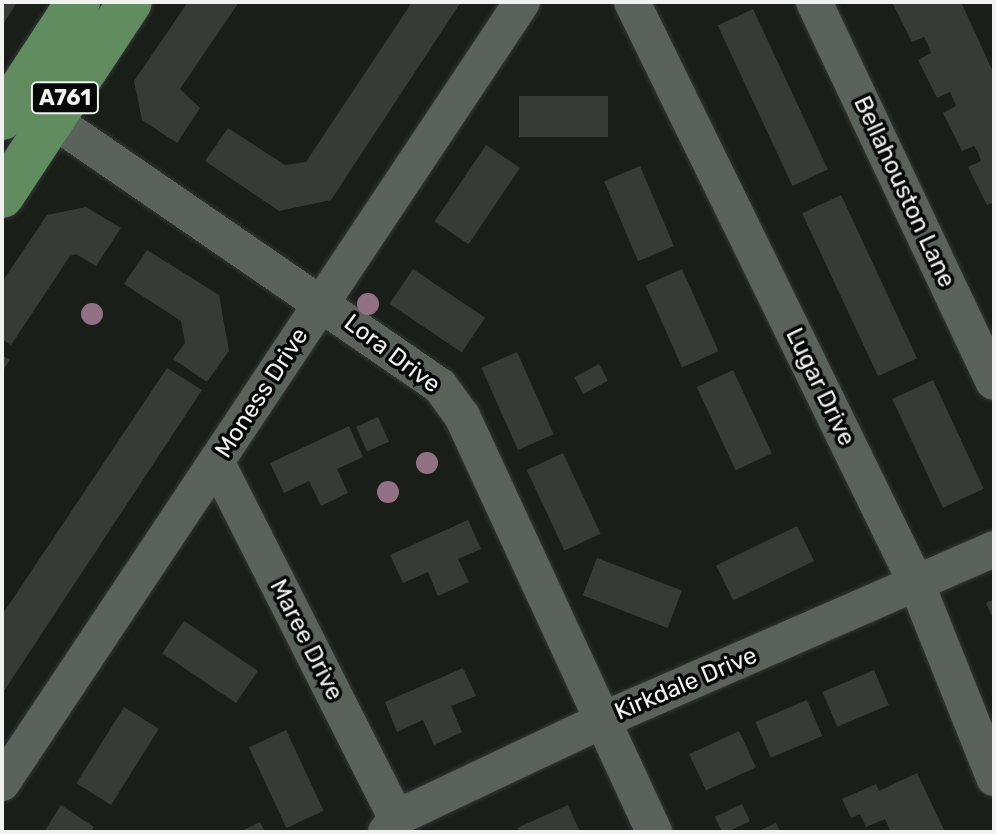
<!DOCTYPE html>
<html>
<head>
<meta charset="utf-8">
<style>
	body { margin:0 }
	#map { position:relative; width:996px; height:834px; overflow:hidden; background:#191e19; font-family:Rubik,sans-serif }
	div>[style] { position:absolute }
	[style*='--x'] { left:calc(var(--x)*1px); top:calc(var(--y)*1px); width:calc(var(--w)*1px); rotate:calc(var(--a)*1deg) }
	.building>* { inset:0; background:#363b36; transform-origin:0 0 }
	.roads { filter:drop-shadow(0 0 2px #343734) drop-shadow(0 0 2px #343734) }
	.minor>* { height:36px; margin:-18px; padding:0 18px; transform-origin:18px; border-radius:18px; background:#5b615b }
	.major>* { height:44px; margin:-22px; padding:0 22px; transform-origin:22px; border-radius:22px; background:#608c60 }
	.trees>* { width:22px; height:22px; margin:-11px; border-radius:50%; background:#937185 }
	span { translate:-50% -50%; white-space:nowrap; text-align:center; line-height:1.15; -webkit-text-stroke:7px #060806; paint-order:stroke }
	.shield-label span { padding:2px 6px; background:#060806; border:2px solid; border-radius:6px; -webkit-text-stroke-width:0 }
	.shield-label { font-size:22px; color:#eff2ef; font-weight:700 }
	.street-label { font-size:24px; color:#eff2ef }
	.frame { position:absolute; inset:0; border:4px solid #eff2ef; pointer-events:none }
</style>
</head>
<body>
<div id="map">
	<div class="building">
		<div style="clip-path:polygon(2px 2px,17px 2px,2px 26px)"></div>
		<div style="clip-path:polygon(188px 2px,239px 2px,180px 89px,200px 108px,177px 143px,142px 120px,134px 81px)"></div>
		<div style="clip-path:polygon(412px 2px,461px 2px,331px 200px,279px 211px,205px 161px,228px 128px,285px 165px,306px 162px)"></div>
		<div style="clip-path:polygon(897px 2px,961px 2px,994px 74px,994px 202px,987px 205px,968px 167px,981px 161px,978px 152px,974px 146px,962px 151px,943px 113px,956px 106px,950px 92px,937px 98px,918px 60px,931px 53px,928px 45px,924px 37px,912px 42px,893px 4px)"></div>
		<div style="left:753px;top:9px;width:177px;height:39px;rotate:65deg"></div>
		<div style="left:519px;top:96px;width:89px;height:41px"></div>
		<div style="left:486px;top:145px;width:41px;height:92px;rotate:34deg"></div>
		<div style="left:640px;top:166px;width:87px;height:39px;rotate:67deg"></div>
		<div style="left:841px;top:195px;width:180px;height:43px;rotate:65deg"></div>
		<div style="clip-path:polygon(86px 207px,121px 228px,96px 266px,76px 254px,70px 256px,11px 345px,2px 339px,2px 282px,47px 215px)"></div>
		<div style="clip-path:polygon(147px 250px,219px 295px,229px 351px,207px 382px,173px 359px,185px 343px,181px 321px,124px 284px)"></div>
		<div style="left:413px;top:269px;width:87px;height:42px;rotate:34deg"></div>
		<div style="left:682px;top:269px;width:90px;height:40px;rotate:66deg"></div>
		<div style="left:517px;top:352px;width:90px;height:39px;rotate:66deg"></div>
		<div style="clip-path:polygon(2px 355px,10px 360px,2px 372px)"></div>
		<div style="left:599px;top:364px;width:19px;height:28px;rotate:62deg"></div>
		<div style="clip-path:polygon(167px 368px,202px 390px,2px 694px,2px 615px)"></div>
		<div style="left:733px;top:370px;width:92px;height:40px;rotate:65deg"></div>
		<div style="left:933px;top:380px;width:120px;height:45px;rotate:65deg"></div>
		<div style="left:378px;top:417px;width:27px;height:24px;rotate:66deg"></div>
		<div style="clip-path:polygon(349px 426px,363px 457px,337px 469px,348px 493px,321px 506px,309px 481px,284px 493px,270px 463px)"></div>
		<div style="left:563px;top:453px;width:89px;height:40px;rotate:65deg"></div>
		<div style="clip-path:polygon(468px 520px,481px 549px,458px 559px,469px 582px,438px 596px,428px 572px,403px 583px,390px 555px)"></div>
		<div style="left:797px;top:526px;width:39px;height:90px;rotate:64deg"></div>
		<div style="left:597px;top:558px;width:91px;height:40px;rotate:21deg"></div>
		<div style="clip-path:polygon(994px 599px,994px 621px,986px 603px)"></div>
		<div style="left:184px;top:621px;width:89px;height:39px;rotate:34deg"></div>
		<div style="clip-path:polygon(463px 668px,476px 696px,451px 706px,462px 732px,434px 745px,423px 720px,397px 732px,385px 702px)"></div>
		<div style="left:874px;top:670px;width:38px;height:56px;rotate:67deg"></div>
		<div style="left:807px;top:700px;width:39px;height:56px;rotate:67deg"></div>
		<div style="left:124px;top:707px;width:41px;height:90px;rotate:32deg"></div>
		<div style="left:286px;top:730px;width:89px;height:41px;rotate:65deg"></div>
		<div style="left:739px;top:731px;width:40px;height:55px;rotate:65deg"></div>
		<div style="clip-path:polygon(917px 773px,945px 832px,891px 832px,885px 819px,866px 827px,860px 814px,851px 818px,842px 799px,876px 784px,879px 791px)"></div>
		<div style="left:742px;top:804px;width:19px;height:30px;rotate:65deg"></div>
		<div style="clip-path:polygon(61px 805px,94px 827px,91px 832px,44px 832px)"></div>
		<div style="clip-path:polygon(568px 805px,580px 832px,519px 832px,517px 828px)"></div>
		<div style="clip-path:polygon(260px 822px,265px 832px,239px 832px)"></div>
		<div style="clip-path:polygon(776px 823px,780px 832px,756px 832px)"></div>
	</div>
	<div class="roads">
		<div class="minor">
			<div style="--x:632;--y:2;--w:649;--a:63.95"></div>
			<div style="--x:917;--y:585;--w:208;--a:68.2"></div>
			<div style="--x:814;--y:2;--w:420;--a:64.7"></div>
			<div style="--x:31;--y:105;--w:496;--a:34.5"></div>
			<div style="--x:440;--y:386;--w:37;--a:54"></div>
			<div style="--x:462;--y:416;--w:458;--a:65.2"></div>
			<div style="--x:217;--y:463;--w:398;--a:63.2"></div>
			<div style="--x:2;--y:783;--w:938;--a:-56.34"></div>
			<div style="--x:386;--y:832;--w:17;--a:-54"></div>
			<div style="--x:396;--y:818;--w:231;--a:-25.3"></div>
			<div style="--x:605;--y:719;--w:425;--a:-23.6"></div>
		</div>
		<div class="major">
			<div style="--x:2;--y:118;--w:139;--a:-56.8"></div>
			<div style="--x:2;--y:196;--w:232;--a:-56.6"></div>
		</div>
	</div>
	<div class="trees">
		<div style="left:368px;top:304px"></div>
		<div style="left:92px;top:314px"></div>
		<div style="left:427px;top:463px"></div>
		<div style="left:388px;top:492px"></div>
	</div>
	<div class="shield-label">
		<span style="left:65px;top:98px">A761</span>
	</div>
	<div class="street-label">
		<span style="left:904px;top:192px;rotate:65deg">Bellahouston Lane</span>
		<span style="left:392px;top:354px;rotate:37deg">Lora Drive</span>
		<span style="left:820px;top:387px;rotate:64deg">Lugar Drive</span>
		<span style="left:262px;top:393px;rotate:-57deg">Moness Drive</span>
		<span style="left:306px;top:640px;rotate:63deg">Maree Drive</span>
		<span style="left:686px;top:684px;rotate:-23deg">Kirkdale Drive</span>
	</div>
	<div class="frame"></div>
</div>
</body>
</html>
